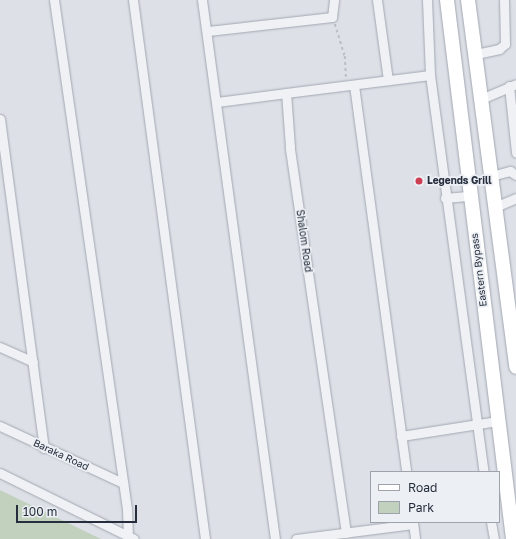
<!DOCTYPE html>
<html>
<head>
<meta charset="utf-8">
<style>
	body { margin:0 }
	#map { position:relative; width:516px; height:539px; overflow:hidden; background:#dde0e7; font-family:"Golos Text",sans-serif }
	div>[style] { position:absolute }
	[style*='--x'] { left:calc(var(--x)*1px); top:calc(var(--y)*1px); width:calc(var(--w)*1px); rotate:calc(var(--a)*1deg) }
	.green>* { inset:0; background:#c2d1be }
	.path>* { height:1.5px; margin-top:-0.75px; transform-origin:0; background:repeating-linear-gradient(90deg,#bbbec5 0 3px,transparent 0 6px) }
	.roads { filter:drop-shadow(0 0 1px #a2a7b1) drop-shadow(0 0 1px #a2a7b1) }
	.minor>* { height:9px; margin:-4.5px; padding:0 4.5px; transform-origin:4.5px; border-radius:4.5px; background:#eff1f5 }
	.primary>* { height:14px; margin:-7px; padding:0 7px; transform-origin:7px; border-radius:7px; background:#fff }
	.dots>* { width:11px; height:11px; translate:-50% -50%; box-sizing:border-box; border:2px solid #eceff4; border-radius:50% }
	span { translate:-50% -50%; white-space:nowrap; text-align:center; line-height:1.15; -webkit-text-stroke:3.5px #eceff4; paint-order:stroke }
	.poi-label { font-size:10px; color:#262e3d; font-weight:700 }
	.left { translate:0 -50%; text-align:left }
	.street-label { font-size:10px; color:#262e3d }
	.legend { position:absolute; left:370px; top:471px; width:130px; height:52px; box-sizing:border-box; background:#eceff4; border:1px solid #9da2ab; margin:0; padding:5px 7px; list-style:none; font-size:12px; color:#262e3d }
	.legend li { display:flex; align-items:center; gap:8px; height:20px }
	.legend b { width:20px; border:1px solid #9da2ab }
	.scale { position:absolute; left:16px; top:505px; width:121px; height:18px; box-sizing:border-box; border:2px solid #262e3d; border-top:0; padding-left:5px; font-size:12px; line-height:14px; white-space:nowrap; color:#262e3d; -webkit-text-stroke:3px #eceff4; paint-order:stroke }
</style>
</head>
<body>
<div id="map">
	<div class="green">
		<div style="clip-path:polygon(0 490px,101px 539px,0 539px)"></div>
	</div>
	<div class="path">
		<div style="--x:335;--y:24;--w:34;--a:73"></div>
		<div style="--x:345;--y:56;--w:21;--a:87"></div>
	</div>
	<div class="roads">
		<div class="minor">
			<div style="--x:54;--y:0;--w:514;--a:81.84"></div>
			<div style="--x:127;--y:509;--w:27;--a:88"></div>
			<div style="--x:133;--y:0;--w:544;--a:82.39"></div>
			<div style="--x:202;--y:0;--w:544;--a:82.29"></div>
			<div style="--x:377;--y:0;--w:81;--a:82.2"></div>
			<div style="--x:427;--y:0;--w:75;--a:87.7"></div>
			<div style="--x:430;--y:75;--w:401;--a:82.3"></div>
			<div style="--x:208;--y:31;--w:125;--a:-6.4"></div>
			<div style="--x:332;--y:17;--w:17;--a:-83"></div>
			<div style="--x:476;--y:54;--w:24;--a:-12"></div>
			<div style="--x:499;--y:49;--w:8;--a:-40"></div>
			<div style="--x:505;--y:44;--w:44;--a:-91.3"></div>
			<div style="--x:354;--y:85;--w:390;--a:82.3"></div>
			<div style="--x:509;--y:86;--w:67;--a:84"></div>
			<div style="--x:481;--y:99;--w:38;--a:-23"></div>
			<div style="--x:217;--y:102;--w:70;--a:-7.4"></div>
			<div style="--x:0;--y:119;--w:332;--a:82.4"></div>
			<div style="--x:491;--y:176;--w:20;--a:-15"></div>
			<div style="--x:510;--y:171;--w:7;--a:34"></div>
			<div style="--x:445;--y:198;--w:25;--a:-5"></div>
			<div style="--x:495;--y:207;--w:23;--a:-23"></div>
			<div style="--x:0;--y:347;--w:36;--a:24"></div>
			<div style="--x:0;--y:426;--w:136;--a:24.9"></div>
			<div style="--x:401;--y:436;--w:98;--a:-8.8"></div>
			<div style="--x:0;--y:473;--w:149;--a:26.2"></div>
			<div style="--x:413;--y:522;--w:17;--a:83"></div>
			<div style="--x:491;--y:522;--w:17;--a:80"></div>
			<div style="--x:346;--y:533;--w:390;--a:-98.3"></div>
			<div style="--x:290;--y:147;--w:54;--a:-94.2"></div>
			<div style="--x:286;--y:93;--w:145;--a:-7.1"></div>
			<div style="--x:296;--y:539;--w:118;--a:-7.3"></div>
		</div>
		<div class="primary">
			<div style="--x:447;--y:0;--w:543;--a:83.02"></div>
			<div style="--x:468;--y:0;--w:370;--a:82.5"></div>
		</div>
	</div>
	<div class="dots">
		<div style="left:419px;top:181px;background:#ce3f53"></div>
	</div>
	<div class="poi-label">
		<span class="left" style="left:427px;top:181px">Legends Grill</span>
	</div>
	<div class="street-label">
		<span style="left:304px;top:241px;rotate:82deg">Shalom Road</span>
		<span style="left:479px;top:270px;rotate:-97deg">Eastern Bypass</span>
		<span style="left:61px;top:455px;rotate:25deg">Baraka Road</span>
	</div>
	<ul class="legend">
	<li><b style="height:5px;background:#fff"></b>Road</li>
	<li><b style="height:11px;background:#c2d1be"></b>Park</li>
	</ul>
	<div class="scale">100 m</div>
</div>
</body>
</html>
